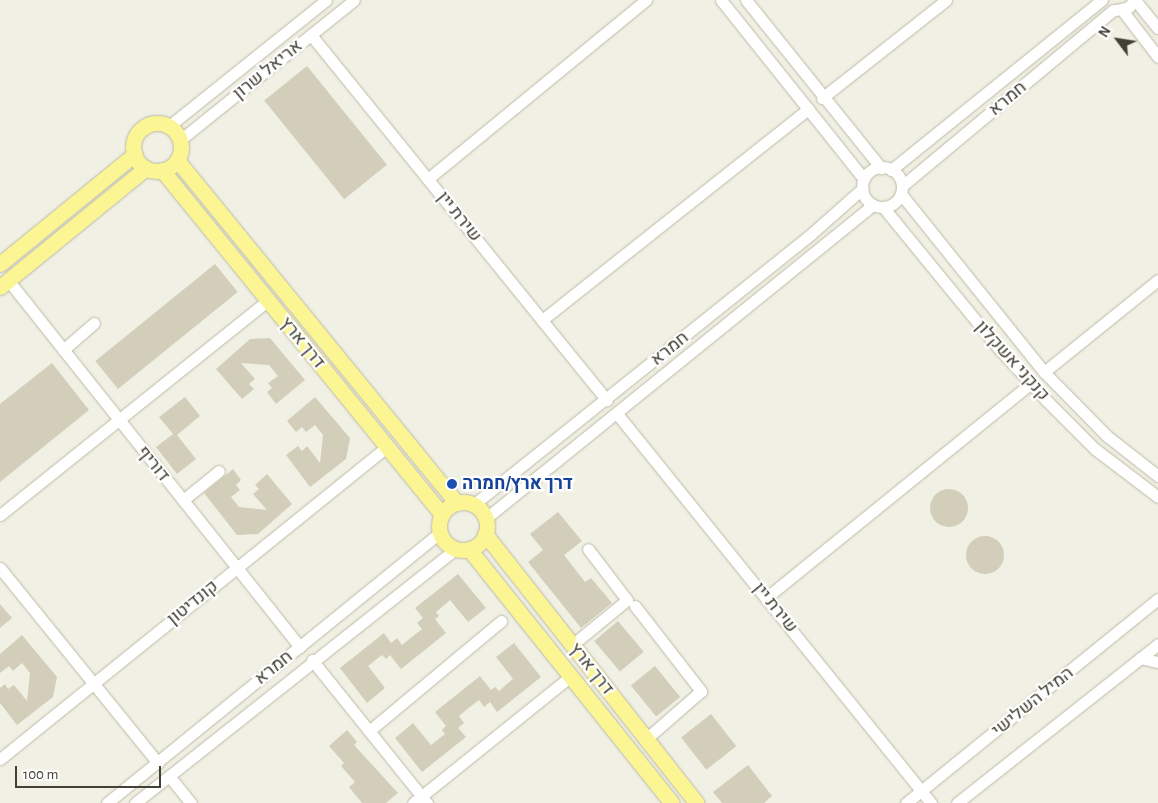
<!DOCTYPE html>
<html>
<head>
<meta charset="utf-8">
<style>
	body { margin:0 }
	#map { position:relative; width:1158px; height:803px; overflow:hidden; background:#f1f0e4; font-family:"Alegreya Sans",Heebo,sans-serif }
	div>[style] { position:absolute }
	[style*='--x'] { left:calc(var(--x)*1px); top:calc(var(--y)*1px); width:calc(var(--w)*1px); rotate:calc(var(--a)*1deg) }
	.building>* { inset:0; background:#d3ceba; transform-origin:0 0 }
	.round { border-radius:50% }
	.roads { filter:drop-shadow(0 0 1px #bcbaa7) drop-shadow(0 0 1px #bcbaa7) }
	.minor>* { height:11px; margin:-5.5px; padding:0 5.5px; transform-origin:5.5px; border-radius:5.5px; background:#fff }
	.minor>.ring { margin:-5.5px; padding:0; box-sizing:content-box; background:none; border:11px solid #fff; border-radius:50% }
	.major>* { height:15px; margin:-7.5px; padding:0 7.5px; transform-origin:7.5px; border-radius:7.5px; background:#fbf593 }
	.major>.ring { margin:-7.5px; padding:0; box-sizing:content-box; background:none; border:15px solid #fbf593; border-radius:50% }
	.dots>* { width:14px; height:14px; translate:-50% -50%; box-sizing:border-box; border:2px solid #fff; border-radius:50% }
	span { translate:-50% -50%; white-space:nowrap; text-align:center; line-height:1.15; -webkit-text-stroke:4.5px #fff; paint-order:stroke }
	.street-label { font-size:18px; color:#434134 }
	.transit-label { font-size:18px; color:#164399; font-weight:700 }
	.left { translate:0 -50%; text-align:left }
	.north { position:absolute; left:1093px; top:15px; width:50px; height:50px; -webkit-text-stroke:4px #fff; paint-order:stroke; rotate:301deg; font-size:14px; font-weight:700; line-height:20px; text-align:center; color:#434134 }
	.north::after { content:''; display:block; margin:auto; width:18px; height:22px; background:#434134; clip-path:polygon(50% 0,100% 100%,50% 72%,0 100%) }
	.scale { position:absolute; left:15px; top:766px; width:146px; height:22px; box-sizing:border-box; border:2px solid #434134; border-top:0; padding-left:6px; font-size:15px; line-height:18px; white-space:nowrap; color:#434134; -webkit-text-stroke:4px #fff; paint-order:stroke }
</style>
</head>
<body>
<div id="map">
	<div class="building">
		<div style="left:307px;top:66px;width:127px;height:55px;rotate:51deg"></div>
		<div style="left:215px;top:264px;width:36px;height:154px;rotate:51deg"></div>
		<div style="clip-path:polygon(270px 338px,305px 380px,276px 404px,267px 392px,272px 388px,268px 383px,278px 376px,269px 365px,241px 363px,255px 379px,249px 384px,254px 389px,242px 399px,216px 369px,250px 339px)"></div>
		<div style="clip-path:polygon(52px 363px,89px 410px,0 482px,0 404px)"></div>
		<div style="clip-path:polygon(185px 397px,200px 416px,177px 435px,196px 459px,177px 474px,156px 447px,173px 434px,159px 417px)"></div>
		<div style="clip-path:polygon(315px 397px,350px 438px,346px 459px,310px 487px,286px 455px,298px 446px,302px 451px,307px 446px,320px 463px,323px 435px,315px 425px,306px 432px,302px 427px,296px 432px,287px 421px)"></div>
		<div style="clip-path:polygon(233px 469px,241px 480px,236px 485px,240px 490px,231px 497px,239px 507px,267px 510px,253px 494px,259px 489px,255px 485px,267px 474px,292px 504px,258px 534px,237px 535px,204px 493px)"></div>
		<div class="round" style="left:930px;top:489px;width:38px;height:38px"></div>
		<div style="clip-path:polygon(558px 512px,582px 541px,564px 555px,585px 582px,591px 578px,612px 603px,581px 628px,528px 562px,543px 550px,530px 534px)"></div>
		<div class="round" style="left:966px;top:536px;width:38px;height:38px"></div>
		<div style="clip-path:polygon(458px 574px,486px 608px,468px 622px,450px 600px,436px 612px,439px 616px,435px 619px,446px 633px,401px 669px,390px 655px,386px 659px,382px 655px,368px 666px,385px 688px,367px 703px,340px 668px,384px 633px,391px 643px,397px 638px,402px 645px,422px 629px,417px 623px,423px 618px,415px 608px)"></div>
		<div style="clip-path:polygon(0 604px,12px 618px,0 628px)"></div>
		<div style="left:618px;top:621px;width:40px;height:31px;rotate:50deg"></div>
		<div style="clip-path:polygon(22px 635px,57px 677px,53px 697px,17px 725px,0 703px,0 688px,5px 684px,8px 689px,14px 685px,27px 701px,30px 673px,22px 663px,13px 671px,9px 666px,0 673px,0 654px)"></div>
		<div style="clip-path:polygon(514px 643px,541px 677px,497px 712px,490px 702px,484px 707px,479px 700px,466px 710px,459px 716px,464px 723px,458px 728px,466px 737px,422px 772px,395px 738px,413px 723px,431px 745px,445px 734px,442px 730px,446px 726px,435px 712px,480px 676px,491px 690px,495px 687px,499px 691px,513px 679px,496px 657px)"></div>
		<div style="left:655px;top:666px;width:40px;height:31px;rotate:51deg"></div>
		<div style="left:711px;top:714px;width:41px;height:38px;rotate:52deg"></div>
		<div style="clip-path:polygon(347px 730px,357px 742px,354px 745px,398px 793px,386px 803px,362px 803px,349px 787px,355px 782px,341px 766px,344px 763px,329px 746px)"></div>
		<div style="clip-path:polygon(748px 765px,772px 796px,764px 803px,722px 803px,713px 792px)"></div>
	</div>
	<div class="roads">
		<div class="minor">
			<div style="--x:721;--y:0;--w:229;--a:51.4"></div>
			<div style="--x:746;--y:0;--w:216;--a:51.2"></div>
			<div style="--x:1135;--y:0;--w:36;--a:51"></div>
			<div style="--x:1116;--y:10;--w:13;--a:-13"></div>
			<div style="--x:1129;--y:7;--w:9;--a:-54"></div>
			<div style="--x:1122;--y:10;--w:59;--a:52.5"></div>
			<div style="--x:311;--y:35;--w:470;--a:51"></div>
			<div style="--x:822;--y:98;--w:158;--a:-38.3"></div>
			<div style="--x:169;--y:126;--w:201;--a:-38.7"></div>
			<div style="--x:180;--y:140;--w:223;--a:-38.8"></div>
			<div class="ring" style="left:862px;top:167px;width:29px;height:29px"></div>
			<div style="--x:891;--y:170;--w:271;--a:-38.9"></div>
			<div style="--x:429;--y:178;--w:281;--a:-39.4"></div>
			<div style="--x:902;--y:186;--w:275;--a:-39.8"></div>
			<div style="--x:901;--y:194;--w:228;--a:51.2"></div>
			<div style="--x:1044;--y:372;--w:90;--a:45.5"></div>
			<div style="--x:1107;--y:436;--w:65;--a:38.1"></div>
			<div style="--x:883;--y:207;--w:186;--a:50.7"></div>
			<div style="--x:1001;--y:351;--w:67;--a:47.4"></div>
			<div style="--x:1046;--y:400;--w:69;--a:45"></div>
			<div style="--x:1095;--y:449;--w:79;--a:37.3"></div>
			<div style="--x:8;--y:280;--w:469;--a:51.5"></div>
			<div style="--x:542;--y:320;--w:340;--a:-38.4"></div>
			<div style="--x:63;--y:350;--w:41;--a:-41.1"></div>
			<div style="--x:1044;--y:372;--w:146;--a:-38.9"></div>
			<div style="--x:618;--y:415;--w:499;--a:51.1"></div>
			<div style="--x:183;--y:500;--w:46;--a:-38.9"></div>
			<div style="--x:473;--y:505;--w:433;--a:-38.7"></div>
			<div style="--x:811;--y:234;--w:69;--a:-41.5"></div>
			<div style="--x:0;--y:515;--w:344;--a:-38.7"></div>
			<div style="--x:485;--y:519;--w:499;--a:-39"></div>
			<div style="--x:0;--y:568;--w:251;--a:51"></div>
			<div style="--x:767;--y:597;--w:340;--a:-39"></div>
			<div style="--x:635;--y:606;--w:108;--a:52.2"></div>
			<div style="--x:701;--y:691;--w:73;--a:138.9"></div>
			<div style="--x:572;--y:645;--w:71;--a:-39.3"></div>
			<div style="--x:627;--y:600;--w:64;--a:-127.4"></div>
			<div style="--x:1140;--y:658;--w:18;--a:13"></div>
			<div style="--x:312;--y:660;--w:184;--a:51.2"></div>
			<div style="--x:369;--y:731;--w:172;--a:-39.8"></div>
			<div style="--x:0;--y:759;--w:496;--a:-38.9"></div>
			<div style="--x:169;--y:776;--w:35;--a:51"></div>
			<div style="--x:107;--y:803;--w:429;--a:-39.1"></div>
			<div style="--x:135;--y:803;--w:409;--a:-38.4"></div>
			<div style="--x:413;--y:803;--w:203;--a:-38.8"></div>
			<div style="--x:906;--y:803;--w:324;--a:-39"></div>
			<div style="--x:957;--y:803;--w:256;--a:-38.3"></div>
		</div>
		<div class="major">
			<div class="ring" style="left:133px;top:123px;width:33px;height:33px"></div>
			<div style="--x:177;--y:160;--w:443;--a:50.8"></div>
			<div style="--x:162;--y:170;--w:444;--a:50.9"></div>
			<div style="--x:0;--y:264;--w:174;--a:-39.2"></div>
			<div style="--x:0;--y:287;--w:188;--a:-39.2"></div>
			<div class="ring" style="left:439px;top:502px;width:33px;height:33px"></div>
			<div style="--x:485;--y:534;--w:342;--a:51.8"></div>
			<div style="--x:469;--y:549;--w:325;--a:51.4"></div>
		</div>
	</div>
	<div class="dots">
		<div style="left:452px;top:484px;background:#1a4fb4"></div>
	</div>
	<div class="street-label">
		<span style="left:268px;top:70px;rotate:-39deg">אריאל שרון</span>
		<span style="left:1008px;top:99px;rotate:-40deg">חמרא</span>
		<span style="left:459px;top:217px;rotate:51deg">שירת יין</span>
		<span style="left:302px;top:343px;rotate:51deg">דרך ארץ</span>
		<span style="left:670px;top:349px;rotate:-39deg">חמרא</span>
		<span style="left:1012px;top:361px;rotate:48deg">קנקני אשקלון</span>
		<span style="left:153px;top:464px;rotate:51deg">דוריף</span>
		<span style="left:193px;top:603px;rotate:-39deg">קונדיטון</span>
		<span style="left:775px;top:608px;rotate:51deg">שירת יין</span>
		<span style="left:274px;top:668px;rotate:-39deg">חמרא</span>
		<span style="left:591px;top:669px;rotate:52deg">דרך ארץ</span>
		<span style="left:1033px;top:702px;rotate:-39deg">המיל השלישי</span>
	</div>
	<div class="transit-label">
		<span class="left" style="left:462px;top:484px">דרך ארץ/חמרה</span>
	</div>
	<div class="north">N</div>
	<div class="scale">100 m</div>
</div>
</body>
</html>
